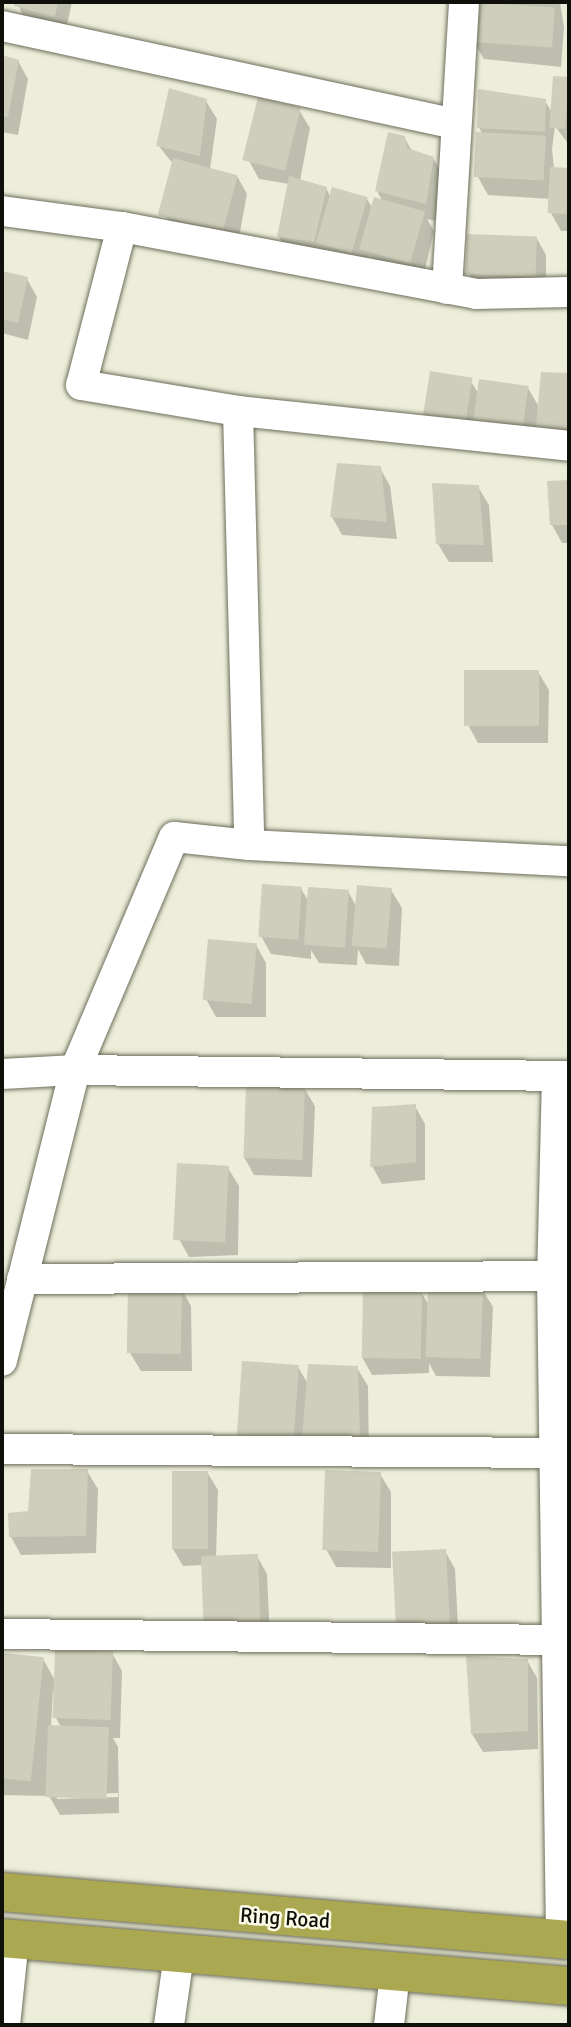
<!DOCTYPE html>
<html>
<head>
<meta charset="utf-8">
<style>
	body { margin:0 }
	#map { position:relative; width:571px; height:2027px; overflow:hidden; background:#edeeda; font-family:Signika,sans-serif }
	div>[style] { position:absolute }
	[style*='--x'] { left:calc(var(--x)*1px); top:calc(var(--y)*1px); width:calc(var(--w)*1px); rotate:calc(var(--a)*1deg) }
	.shadow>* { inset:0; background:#0003 }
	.building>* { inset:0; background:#cecebb; transform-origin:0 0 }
	.roads { filter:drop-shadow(0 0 2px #6d6d5b) drop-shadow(0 0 2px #6d6d5b) }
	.minor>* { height:30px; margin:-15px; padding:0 15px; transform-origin:15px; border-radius:15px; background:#fff }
	.trunk>* { height:38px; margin:-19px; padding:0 19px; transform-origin:19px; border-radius:19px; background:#aba852 }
	span { translate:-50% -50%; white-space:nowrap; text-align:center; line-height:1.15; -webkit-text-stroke:5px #fbfbe7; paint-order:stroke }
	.street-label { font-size:21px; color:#10100a }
	.frame { position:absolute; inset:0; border:4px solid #10100a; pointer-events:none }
</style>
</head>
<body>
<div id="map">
	<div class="shadow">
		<div style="clip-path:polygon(17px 2px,72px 2px,65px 34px,27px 24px)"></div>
		<div style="clip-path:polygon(477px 2px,560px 2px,564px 27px,561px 67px,484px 59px,473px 41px)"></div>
		<div style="clip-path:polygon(2px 57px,18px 61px,28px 79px,18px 135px,2px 132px)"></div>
		<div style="clip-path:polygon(555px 78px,569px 78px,569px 145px,555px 126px,552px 149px,554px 169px,569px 170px,569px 231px,561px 231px,551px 213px,551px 199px,488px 195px,478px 177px,482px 134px,479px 127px,545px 101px,556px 119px)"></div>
		<div style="clip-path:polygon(206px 101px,217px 119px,210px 169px,237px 176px,247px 194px,237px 248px,176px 234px,166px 216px,174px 165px,158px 145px)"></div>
		<div style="clip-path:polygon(299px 110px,310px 128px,300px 181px,326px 188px,331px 198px,367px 199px,373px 209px,383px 202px,377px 191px,404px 137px,412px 151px,433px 158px,444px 177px,435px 221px,427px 219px,434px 231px,423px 278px,377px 268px,370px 256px,367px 270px,334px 261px,327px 249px,324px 259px,289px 255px,279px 237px,289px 184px,259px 179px,249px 161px)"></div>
		<div style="clip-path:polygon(536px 237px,546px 255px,546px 296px,480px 292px,469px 274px)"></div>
		<div style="clip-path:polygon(2px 272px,27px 279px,37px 297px,28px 340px,2px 333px)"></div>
		<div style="clip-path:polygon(543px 374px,569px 375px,569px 454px,428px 443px,470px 380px,478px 393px,528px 388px,539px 407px)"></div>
		<div style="clip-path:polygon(380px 468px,390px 486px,397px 539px,342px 535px,332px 517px)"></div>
		<div style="clip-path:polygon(569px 482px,569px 543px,562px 543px,552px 525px,549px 483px)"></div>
		<div style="clip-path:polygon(478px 487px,489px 505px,493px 562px,449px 562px,438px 544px)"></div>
		<div style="clip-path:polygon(538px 672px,549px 690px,548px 743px,478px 743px,468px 725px)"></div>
		<div style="clip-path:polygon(301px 889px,309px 902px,348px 891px,357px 908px,391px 890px,402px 908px,399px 966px,366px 964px,358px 949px,357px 965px,319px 963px,311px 950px,311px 959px,271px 954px,261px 936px)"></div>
		<div style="clip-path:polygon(256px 945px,266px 963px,266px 1017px,216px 1017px,206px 999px)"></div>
		<div style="clip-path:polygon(304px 1088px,315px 1106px,312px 1177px,254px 1175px,244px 1157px)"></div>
		<div style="clip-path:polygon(415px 1106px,425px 1124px,425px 1180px,382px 1184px,372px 1166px)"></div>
		<div style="clip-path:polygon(228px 1168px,239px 1186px,238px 1255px,189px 1257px,179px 1239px)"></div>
		<div style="clip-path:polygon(181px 1288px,191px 1306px,192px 1371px,141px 1371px,130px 1353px)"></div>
		<div style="clip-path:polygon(482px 1289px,493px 1307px,490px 1377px,436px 1376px,429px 1363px,429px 1373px,372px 1375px,362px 1357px,421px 1292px,429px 1305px)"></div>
		<div style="clip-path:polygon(298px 1367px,308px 1384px,357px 1368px,368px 1386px,369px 1458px,253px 1452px,242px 1434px)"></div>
		<div style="clip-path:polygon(87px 1471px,98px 1489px,96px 1553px,21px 1555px,11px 1537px,30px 1513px)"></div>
		<div style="clip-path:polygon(207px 1472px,218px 1490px,216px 1557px,257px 1556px,267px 1574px,270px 1640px,203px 1565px,183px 1566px,173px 1549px)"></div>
		<div style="clip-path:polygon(380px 1474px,391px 1492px,391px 1568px,336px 1567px,326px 1549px)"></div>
		<div style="clip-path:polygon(445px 1551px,455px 1569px,459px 1646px,394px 1554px)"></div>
		<div style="clip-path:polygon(evenodd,112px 1653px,122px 1671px,120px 1738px,113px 1738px,118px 1747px,119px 1813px,60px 1815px,49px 1796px,2px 1795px,5px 1655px,43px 1659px,56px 1682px,112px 1653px,53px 1688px,56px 1718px,61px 1727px,51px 1727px,53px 1688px,112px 1653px,118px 1793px,118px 1797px,57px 1799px,57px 1795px,118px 1793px)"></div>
		<div style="clip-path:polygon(527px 1660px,537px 1678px,538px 1749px,483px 1752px,472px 1734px)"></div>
	</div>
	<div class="building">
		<div style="clip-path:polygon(15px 2px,58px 2px,55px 17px,14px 6px)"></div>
		<div style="left:475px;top:2px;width:80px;height:40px;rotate:4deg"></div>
		<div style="clip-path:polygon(2px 55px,19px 60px,8px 117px,2px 116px)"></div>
		<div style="left:553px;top:76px;width:16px;height:52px;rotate:4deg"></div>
		<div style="clip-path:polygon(169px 88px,207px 99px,200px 156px,156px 146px)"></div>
		<div style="clip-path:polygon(478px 89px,546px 99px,545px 132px,477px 128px)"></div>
		<div style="left:258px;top:97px;width:44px;height:65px;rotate:14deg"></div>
		<div style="clip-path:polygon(388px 132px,405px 136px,407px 148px,434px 157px,426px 204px,375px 191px)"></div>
		<div style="left:476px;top:132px;width:70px;height:45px;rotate:3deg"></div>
		<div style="left:173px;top:158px;width:67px;height:59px;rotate:15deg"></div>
		<div style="left:550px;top:167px;width:19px;height:46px;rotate:3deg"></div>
		<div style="clip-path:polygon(289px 176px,327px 187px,314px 242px,277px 237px)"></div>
		<div style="left:332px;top:187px;width:37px;height:58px;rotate:16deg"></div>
		<div style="left:374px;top:197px;width:53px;height:54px;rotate:16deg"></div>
		<div style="left:467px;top:234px;width:70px;height:40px;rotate:2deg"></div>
		<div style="clip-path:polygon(2px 271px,28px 277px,18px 323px,2px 319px)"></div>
		<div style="left:430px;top:371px;width:43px;height:56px;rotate:9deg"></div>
		<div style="clip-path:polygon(541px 372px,569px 373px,569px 437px,535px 436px)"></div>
		<div style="left:479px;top:379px;width:50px;height:53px;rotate:8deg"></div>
		<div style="clip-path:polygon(337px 463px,381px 466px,387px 522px,330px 517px)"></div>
		<div style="clip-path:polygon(569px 480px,569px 525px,550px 525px,547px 481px)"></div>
		<div style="clip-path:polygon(432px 483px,479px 485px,484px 545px,436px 544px)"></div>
		<div style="left:464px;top:670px;width:75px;height:56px"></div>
		<div style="left:262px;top:884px;width:40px;height:53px;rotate:4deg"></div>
		<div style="left:357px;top:885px;width:35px;height:61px;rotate:5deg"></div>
		<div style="left:308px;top:887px;width:41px;height:58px;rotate:4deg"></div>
		<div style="left:208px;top:939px;width:49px;height:61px;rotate:5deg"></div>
		<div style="left:305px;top:1086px;width:74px;height:59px;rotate:92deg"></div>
		<div style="clip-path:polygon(416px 1104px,416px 1162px,370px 1167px,372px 1107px)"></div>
		<div style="left:177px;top:1163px;width:52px;height:77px;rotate:3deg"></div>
		<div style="left:128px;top:1285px;width:54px;height:68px;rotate:1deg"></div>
		<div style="left:483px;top:1287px;width:72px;height:55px;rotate:92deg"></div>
		<div style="left:363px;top:1289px;width:59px;height:69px;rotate:1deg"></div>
		<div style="left:242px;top:1361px;width:57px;height:74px;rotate:4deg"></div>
		<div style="clip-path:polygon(308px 1364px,358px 1366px,360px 1441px,302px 1438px)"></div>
		<div style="clip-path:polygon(31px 1469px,88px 1469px,86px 1536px,9px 1537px,8px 1513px,28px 1511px)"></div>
		<div style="left:325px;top:1470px;width:56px;height:80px;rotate:2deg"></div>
		<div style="left:172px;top:1471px;width:36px;height:78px"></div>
		<div style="left:446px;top:1549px;width:79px;height:54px;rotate:87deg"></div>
		<div style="left:258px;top:1554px;width:69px;height:57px;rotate:88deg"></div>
		<div style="left:55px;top:1649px;width:58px;height:69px;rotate:2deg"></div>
		<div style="left:4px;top:1653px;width:40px;height:125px;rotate:6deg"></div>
		<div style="clip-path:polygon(466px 1656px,528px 1659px,528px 1731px,471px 1734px)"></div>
		<div style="left:48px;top:1725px;width:61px;height:72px;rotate:2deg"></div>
	</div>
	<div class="roads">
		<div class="minor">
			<div style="--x:2;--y:26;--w:463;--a:12.2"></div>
			<div style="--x:2;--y:211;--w:121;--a:7.6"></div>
			<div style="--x:122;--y:227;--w:163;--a:104.5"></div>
			<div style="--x:81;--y:385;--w:159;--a:9.4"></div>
			<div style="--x:238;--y:411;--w:434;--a:88.5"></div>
			<div style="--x:249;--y:845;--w:75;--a:-173.9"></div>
			<div style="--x:174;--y:837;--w:253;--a:113"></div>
			<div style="--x:75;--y:1070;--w:300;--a:104.1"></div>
			<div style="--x:122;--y:227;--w:360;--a:10.7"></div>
			<div style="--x:476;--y:294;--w:93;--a:-1.2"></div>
			<div style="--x:447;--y:289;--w:288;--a:-86.6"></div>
			<div style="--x:238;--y:411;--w:333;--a:6"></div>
			<div style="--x:249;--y:845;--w:320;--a:2.9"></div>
			<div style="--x:2;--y:1074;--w:73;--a:-3.1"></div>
			<div style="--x:75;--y:1070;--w:494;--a:0.7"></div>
			<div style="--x:557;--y:1076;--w:200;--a:91.4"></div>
			<div style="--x:552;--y:1276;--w:663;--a:89.22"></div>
			<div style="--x:22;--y:1279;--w:547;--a:-0.31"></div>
			<div style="--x:2;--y:1449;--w:553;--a:0.41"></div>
			<div style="--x:2;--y:1634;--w:567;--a:0.61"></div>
			<div style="--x:5;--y:2025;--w:85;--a:-84"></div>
			<div style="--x:169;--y:2025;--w:71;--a:-81.9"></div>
			<div style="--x:389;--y:2025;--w:52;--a:-83.4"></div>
		</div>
		<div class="trunk">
			<div style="--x:2;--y:1892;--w:569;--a:4.84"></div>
			<div style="--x:2;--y:1938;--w:569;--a:4.84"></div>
		</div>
	</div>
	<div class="street-label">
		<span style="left:285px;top:1918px;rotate:4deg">Ring Road</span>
	</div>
	<div class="frame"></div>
</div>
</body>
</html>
